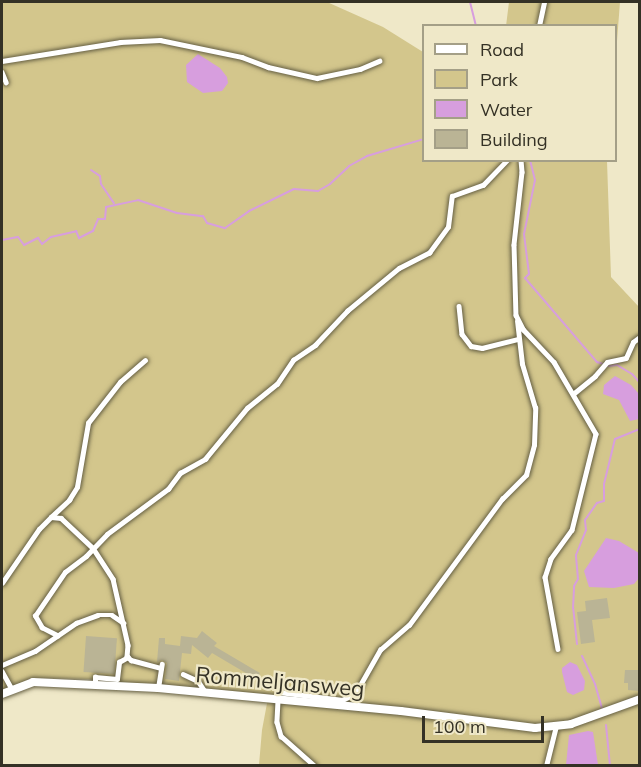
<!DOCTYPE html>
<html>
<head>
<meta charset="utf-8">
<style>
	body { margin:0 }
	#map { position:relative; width:641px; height:767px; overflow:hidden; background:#efe8c8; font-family:Mulish,sans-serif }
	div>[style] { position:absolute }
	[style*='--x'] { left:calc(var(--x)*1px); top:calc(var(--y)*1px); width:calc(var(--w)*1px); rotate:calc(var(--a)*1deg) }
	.green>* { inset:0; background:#d3c68c }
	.water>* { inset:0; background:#d79ede }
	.stream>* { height:2px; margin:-1px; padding:0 1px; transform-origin:1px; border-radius:1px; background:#d79ede }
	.building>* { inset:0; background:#bab495; transform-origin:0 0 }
	.roads { filter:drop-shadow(0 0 2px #655f43) drop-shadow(0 0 2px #655f43) }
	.service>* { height:4.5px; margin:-2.25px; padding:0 2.25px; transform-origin:2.25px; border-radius:2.25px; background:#fff }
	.minor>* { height:8px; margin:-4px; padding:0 4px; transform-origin:4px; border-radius:4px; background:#fff }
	span { translate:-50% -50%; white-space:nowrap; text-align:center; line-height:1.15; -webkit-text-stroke:4.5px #efe8c8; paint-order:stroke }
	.street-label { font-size:22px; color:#343125 }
	.frame { position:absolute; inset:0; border:3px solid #343125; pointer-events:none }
	.legend { position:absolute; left:422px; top:24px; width:195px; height:138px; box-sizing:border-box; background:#efe8c8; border:2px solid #a49f87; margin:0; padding:8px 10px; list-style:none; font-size:18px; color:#343125 }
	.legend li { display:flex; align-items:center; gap:12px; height:30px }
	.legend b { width:30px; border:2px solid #a49f87 }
	.scale { position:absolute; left:422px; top:716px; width:122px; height:27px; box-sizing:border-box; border:3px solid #343125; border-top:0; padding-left:8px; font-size:18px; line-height:21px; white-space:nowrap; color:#343125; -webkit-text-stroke:4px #efe8c8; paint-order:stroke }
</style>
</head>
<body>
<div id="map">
	<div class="green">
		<div style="clip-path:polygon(2px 2px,327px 2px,383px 27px,423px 52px,424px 160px,607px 161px,611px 277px,639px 307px,639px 765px,259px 765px,262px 730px,268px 698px,91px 679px,31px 678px,2px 692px)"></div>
		<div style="clip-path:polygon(509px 2px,620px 2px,616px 54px,616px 26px,506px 26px)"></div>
	</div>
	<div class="water">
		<div style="clip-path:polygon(198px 54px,220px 68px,227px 77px,228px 83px,222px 91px,203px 93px,187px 82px,186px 65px)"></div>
		<div style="clip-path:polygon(615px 376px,631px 385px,639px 394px,639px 419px,630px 421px,619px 400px,603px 394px,604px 385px)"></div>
		<div style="clip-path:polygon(606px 538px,619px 541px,639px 553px,639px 578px,634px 584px,614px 588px,589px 587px,584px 571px)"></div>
		<div style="clip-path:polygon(570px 662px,577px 665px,585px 681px,584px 690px,573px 695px,567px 692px,562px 672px,562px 668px)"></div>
		<div style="clip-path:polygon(588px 731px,593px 732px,598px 765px,566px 765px,569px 735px)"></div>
	</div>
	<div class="stream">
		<div style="--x:470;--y:2;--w:25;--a:76"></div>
		<div style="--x:530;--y:160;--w:21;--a:76"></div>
		<div style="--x:535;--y:180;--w:55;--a:101.5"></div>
		<div style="--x:524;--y:234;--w:40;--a:82.9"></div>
		<div style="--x:529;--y:274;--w:6;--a:135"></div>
		<div style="--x:525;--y:278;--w:111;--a:49.4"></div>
		<div style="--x:597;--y:362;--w:13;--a:18"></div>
		<div style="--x:609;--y:366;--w:8;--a:-7"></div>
		<div style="--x:617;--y:365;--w:17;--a:31"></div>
		<div style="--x:632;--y:374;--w:12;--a:48"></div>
		<div style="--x:91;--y:170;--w:11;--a:34"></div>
		<div style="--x:100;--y:176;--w:8;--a:83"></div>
		<div style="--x:101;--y:184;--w:23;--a:56"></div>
		<div style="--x:2;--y:240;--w:16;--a:-11"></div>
		<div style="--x:18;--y:237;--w:10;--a:53"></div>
		<div style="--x:24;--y:245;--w:16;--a:-27"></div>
		<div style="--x:38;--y:238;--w:7;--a:56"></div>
		<div style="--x:42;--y:244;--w:11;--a:-38"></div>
		<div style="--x:51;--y:237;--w:26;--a:-13"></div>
		<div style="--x:76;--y:231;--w:8;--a:67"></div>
		<div style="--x:79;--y:238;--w:16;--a:-27"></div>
		<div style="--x:93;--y:231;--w:13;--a:-67"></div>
		<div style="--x:98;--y:219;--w:7;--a:0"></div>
		<div style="--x:105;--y:219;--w:12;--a:-85"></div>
		<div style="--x:106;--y:207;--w:33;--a:-12"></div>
		<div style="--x:138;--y:200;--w:41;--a:18.4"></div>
		<div style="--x:177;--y:213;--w:26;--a:7"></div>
		<div style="--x:203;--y:216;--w:8;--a:60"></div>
		<div style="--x:207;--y:223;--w:19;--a:16"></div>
		<div style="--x:225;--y:228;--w:29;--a:-35"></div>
		<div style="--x:249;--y:211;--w:50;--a:-26.1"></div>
		<div style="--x:294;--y:189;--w:24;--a:5"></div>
		<div style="--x:318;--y:191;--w:14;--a:-30"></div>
		<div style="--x:330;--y:184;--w:26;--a:-43"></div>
		<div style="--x:349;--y:166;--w:21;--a:-29"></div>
		<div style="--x:367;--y:156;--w:59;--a:-16.6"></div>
		<div style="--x:577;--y:644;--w:36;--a:-96"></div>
		<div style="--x:573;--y:608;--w:22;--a:-87"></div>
		<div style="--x:574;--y:586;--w:8;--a:-60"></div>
		<div style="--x:578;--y:579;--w:24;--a:-95"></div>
		<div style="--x:576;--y:555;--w:27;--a:-68"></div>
		<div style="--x:586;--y:530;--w:10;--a:-96"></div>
		<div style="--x:585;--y:520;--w:21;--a:-55"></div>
		<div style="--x:597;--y:503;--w:7;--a:-16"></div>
		<div style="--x:604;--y:501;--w:17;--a:-90"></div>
		<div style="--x:604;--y:484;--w:46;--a:-76.3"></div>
		<div style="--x:615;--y:439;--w:27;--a:-22"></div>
		<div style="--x:582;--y:656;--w:31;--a:65"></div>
		<div style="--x:595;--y:684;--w:26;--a:74"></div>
		<div style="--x:606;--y:725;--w:41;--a:84.4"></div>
	</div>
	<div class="building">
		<div style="clip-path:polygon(607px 598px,610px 618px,592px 620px,595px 642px,581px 644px,577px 612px,586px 611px,585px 601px)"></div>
		<div style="clip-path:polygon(202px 631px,217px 643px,214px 646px,260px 673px,256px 679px,212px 653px,208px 658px,192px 645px,191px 654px,182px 653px,179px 681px,165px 679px,167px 663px,162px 660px,157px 662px,159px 638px,165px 638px,165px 644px,180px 646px,181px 636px,197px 638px)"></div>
		<div style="left:86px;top:636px;width:31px;height:36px;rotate:4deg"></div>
		<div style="clip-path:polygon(625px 670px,639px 670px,639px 691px,628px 690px,628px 683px,624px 683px)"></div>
	</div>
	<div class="roads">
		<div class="service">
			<div style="--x:539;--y:26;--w:25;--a:-78"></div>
			<div style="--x:2;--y:61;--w:120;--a:-9.1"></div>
			<div style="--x:120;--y:42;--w:40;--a:-2.9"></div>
			<div style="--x:160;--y:40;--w:84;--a:11.7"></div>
			<div style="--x:242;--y:57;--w:28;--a:21"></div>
			<div style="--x:268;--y:67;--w:50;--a:12.7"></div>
			<div style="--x:317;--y:78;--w:44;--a:-11.8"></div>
			<div style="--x:360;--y:69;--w:21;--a:-23"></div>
			<div style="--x:2;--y:72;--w:11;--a:68"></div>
			<div style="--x:521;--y:160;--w:12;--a:85"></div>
			<div style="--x:522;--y:172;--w:73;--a:96.3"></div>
			<div style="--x:514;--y:245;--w:70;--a:88.4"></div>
			<div style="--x:516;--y:315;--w:16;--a:63"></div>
			<div style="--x:523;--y:329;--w:45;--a:46.8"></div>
			<div style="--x:554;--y:362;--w:83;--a:59.7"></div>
			<div style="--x:596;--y:434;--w:99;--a:104"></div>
			<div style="--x:572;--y:530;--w:36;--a:126"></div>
			<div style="--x:551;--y:559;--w:19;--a:108"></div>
			<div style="--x:545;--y:577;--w:73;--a:79.8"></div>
			<div style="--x:459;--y:306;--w:28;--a:84"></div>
			<div style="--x:462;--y:334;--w:15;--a:53"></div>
			<div style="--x:471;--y:346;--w:11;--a:10"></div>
			<div style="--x:482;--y:348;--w:36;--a:-14"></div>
			<div style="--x:573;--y:394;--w:28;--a:-39"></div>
			<div style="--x:595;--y:376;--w:18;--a:-49"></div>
			<div style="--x:607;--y:362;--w:19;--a:-12"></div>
			<div style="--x:626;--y:358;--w:17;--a:-66"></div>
			<div style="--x:633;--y:342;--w:9;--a:-36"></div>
			<div style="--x:51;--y:517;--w:25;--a:-43"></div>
			<div style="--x:69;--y:500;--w:15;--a:-58"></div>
			<div style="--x:77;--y:487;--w:65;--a:-80.2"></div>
			<div style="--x:88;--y:423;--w:52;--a:-52"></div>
			<div style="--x:120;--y:382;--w:33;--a:-41"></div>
			<div style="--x:2;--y:583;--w:65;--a:-55.6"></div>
			<div style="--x:39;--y:529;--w:17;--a:-45"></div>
			<div style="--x:51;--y:517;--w:10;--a:6"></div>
			<div style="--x:61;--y:518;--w:44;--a:43.2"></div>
			<div style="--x:93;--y:548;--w:37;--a:57"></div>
			<div style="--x:113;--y:579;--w:68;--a:77.2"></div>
			<div style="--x:128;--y:645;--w:11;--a:95"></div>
			<div style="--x:127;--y:656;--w:6;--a:45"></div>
			<div style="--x:131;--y:660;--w:31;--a:15"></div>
			<div style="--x:58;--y:636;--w:18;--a:-153"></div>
			<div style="--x:42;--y:628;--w:14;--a:-120"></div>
			<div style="--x:35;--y:616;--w:53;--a:-55.7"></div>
			<div style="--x:65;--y:572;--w:26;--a:-37"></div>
			<div style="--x:86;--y:556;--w:30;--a:-46"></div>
			<div style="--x:107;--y:534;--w:76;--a:-36.4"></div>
			<div style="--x:168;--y:489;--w:20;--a:-53"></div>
			<div style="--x:180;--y:473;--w:29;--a:-29"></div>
			<div style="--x:205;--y:459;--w:66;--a:-50.5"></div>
			<div style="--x:247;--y:408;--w:38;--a:-39"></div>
			<div style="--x:277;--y:384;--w:29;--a:-56"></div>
			<div style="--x:293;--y:360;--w:27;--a:-34"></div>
			<div style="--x:315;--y:345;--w:47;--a:-46.7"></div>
			<div style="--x:347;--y:311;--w:67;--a:-39.6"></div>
			<div style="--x:399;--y:268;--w:34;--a:-27"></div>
			<div style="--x:429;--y:253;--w:32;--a:-54"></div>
			<div style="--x:448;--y:227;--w:31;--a:-83"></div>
			<div style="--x:452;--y:196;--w:33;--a:-20"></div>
			<div style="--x:483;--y:185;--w:35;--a:-46"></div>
			<div style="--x:2;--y:665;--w:36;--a:-23"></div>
			<div style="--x:35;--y:651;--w:50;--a:-34.3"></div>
			<div style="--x:76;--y:623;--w:23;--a:-20"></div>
			<div style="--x:98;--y:615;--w:14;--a:0"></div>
			<div style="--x:112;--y:615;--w:14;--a:34"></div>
			<div style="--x:2;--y:671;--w:21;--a:61"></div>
			<div style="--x:183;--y:674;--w:17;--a:25"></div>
			<div style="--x:198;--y:681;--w:14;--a:56"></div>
			<div style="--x:95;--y:685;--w:8;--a:-90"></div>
			<div style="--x:95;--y:677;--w:22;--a:5"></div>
			<div style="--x:117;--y:679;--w:17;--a:-83"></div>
			<div style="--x:119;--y:662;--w:10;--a:-29"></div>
			<div style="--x:158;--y:688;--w:24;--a:-81"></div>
			<div style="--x:279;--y:692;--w:64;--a:7.2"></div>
			<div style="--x:342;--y:700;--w:14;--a:-25"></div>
			<div style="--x:355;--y:694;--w:51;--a:-60.4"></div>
			<div style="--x:380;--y:650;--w:38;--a:-41"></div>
			<div style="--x:409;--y:625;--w:157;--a:-53.6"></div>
			<div style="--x:502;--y:499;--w:34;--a:-45"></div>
			<div style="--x:526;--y:475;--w:31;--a:-75"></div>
			<div style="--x:534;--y:445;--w:37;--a:-88"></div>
			<div style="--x:535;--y:408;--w:46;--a:-106.5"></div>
			<div style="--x:522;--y:364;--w:43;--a:-96.6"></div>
			<div style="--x:278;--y:701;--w:21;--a:93"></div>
			<div style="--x:277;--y:722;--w:15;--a:74"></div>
			<div style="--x:281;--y:736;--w:45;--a:41.4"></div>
			<div style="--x:546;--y:766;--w:41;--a:-76"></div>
		</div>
		<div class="minor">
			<div style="--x:2;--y:694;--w:33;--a:-21"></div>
			<div style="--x:33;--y:682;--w:125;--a:2.7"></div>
			<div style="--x:158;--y:688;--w:244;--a:5.4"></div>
			<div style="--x:401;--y:711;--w:135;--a:7.2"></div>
			<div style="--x:535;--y:728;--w:36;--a:-6"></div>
			<div style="--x:571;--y:724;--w:73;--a:-19.9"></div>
		</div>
	</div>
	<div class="street-label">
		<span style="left:280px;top:682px;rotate:5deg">Rommeljansweg</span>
	</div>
	<div class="frame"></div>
	<ul class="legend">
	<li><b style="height:8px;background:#fff"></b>Road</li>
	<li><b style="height:16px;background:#d3c68c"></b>Park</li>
	<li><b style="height:16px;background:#d79ede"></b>Water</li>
	<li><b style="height:16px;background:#bab495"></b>Building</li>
	</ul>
	<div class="scale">100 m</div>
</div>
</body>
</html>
